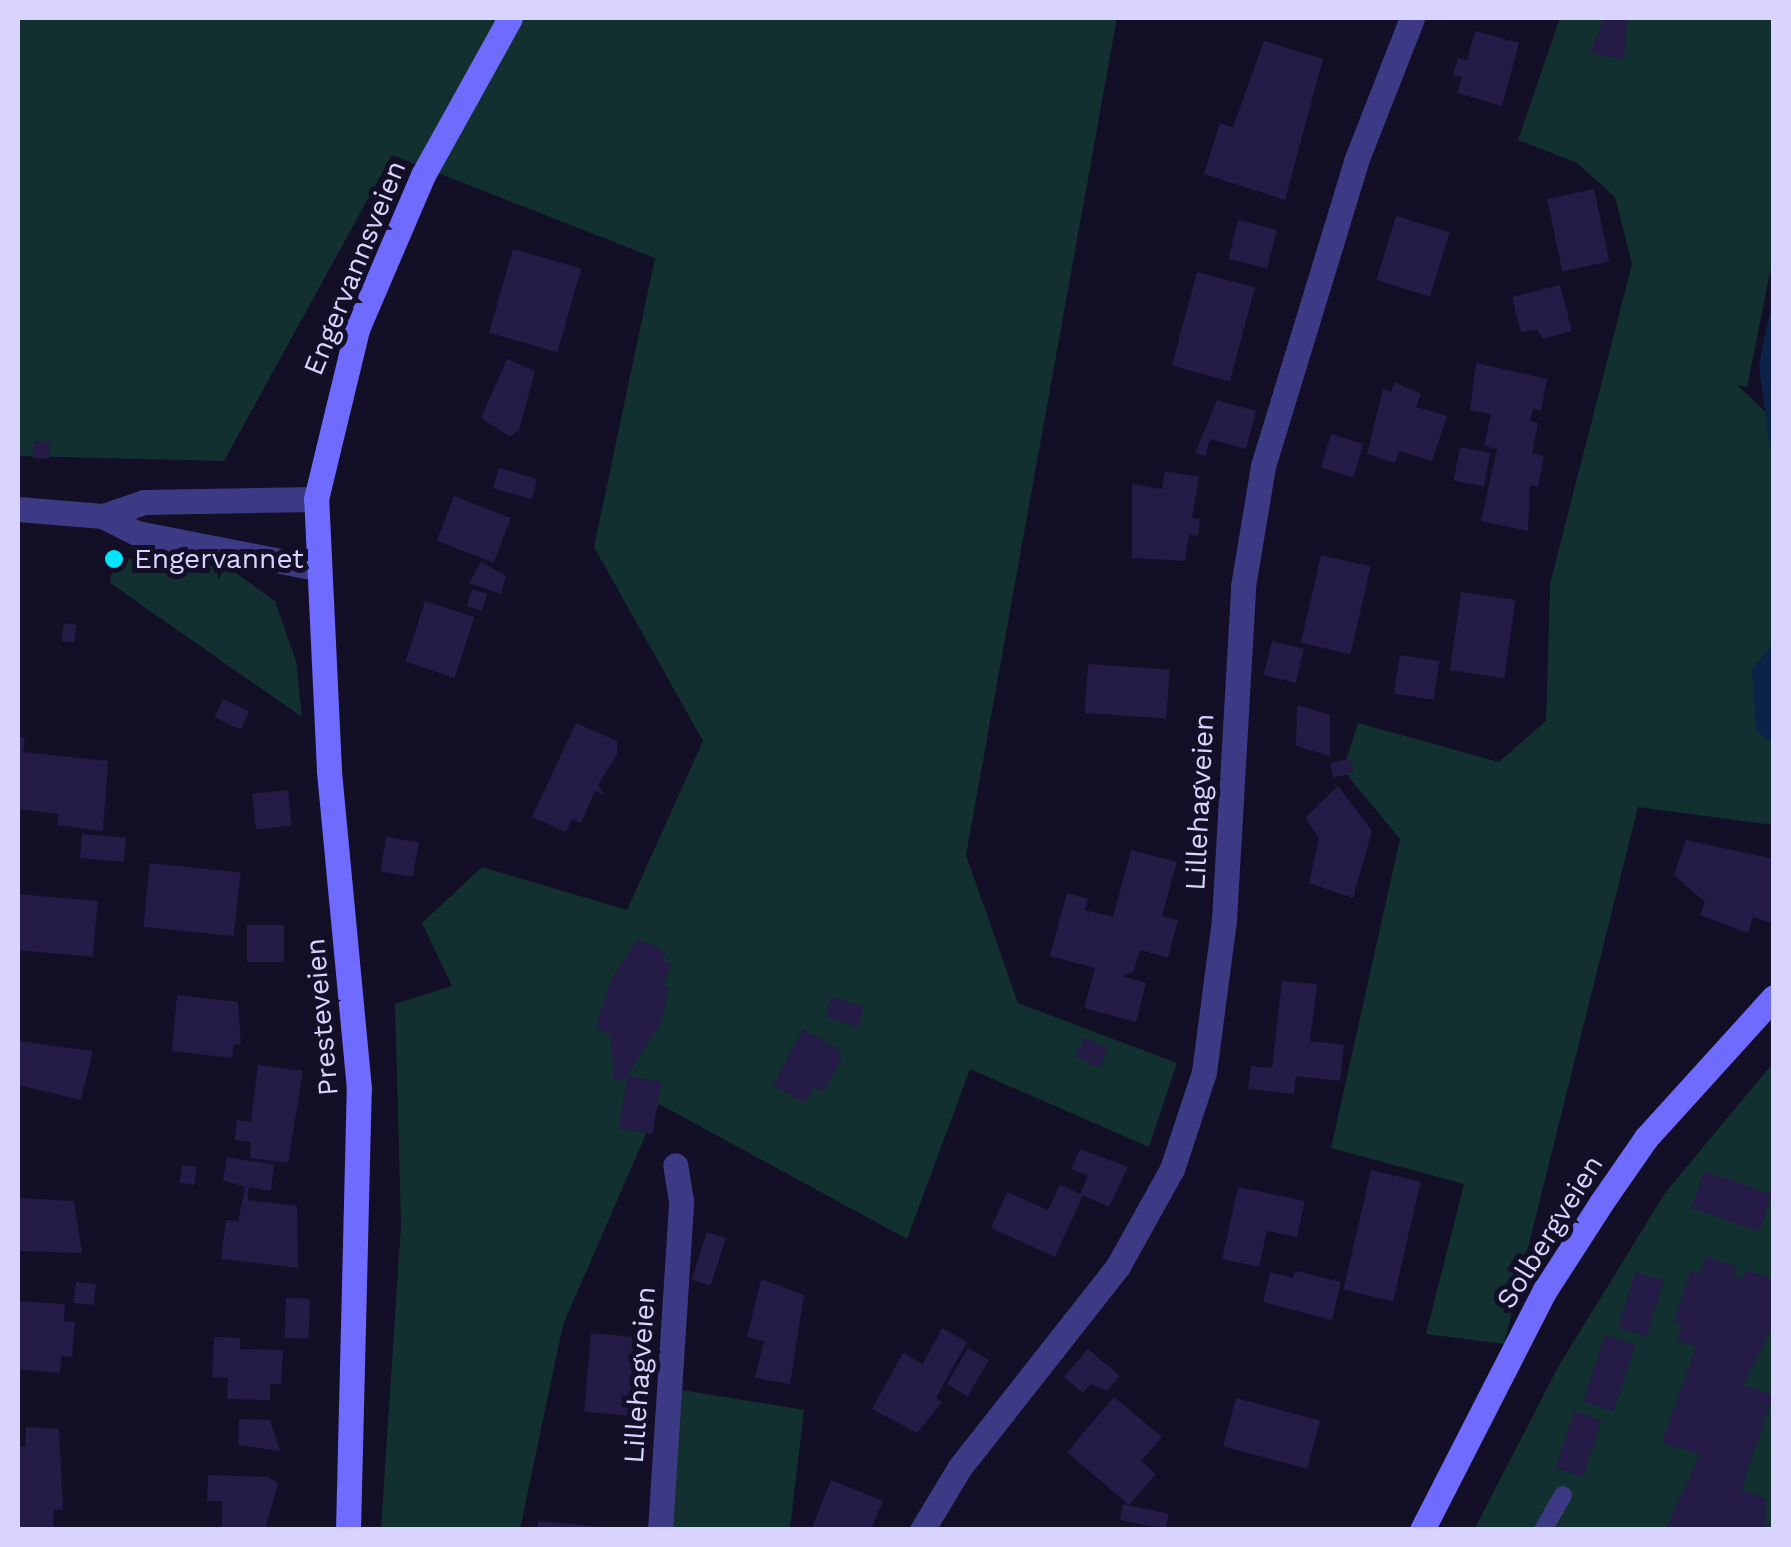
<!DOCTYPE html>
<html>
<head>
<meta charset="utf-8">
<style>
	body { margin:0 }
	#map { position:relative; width:1791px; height:1547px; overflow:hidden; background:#130f26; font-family:"Work Sans",sans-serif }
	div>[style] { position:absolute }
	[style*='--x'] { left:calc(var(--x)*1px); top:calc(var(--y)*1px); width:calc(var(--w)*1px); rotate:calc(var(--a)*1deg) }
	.green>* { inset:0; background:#12302f }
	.water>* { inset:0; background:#0c2248 }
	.stream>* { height:11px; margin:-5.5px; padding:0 5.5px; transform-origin:5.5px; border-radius:5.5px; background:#0c2248 }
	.building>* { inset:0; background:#241b47; transform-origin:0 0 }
	.lane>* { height:18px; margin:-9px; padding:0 9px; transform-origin:9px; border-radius:9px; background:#3d3a85 }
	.street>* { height:25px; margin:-12.5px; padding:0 12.5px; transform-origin:12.5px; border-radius:12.5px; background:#3d3a85 }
	.secondary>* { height:25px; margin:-12.5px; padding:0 12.5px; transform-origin:12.5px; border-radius:12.5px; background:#6f6bff }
	.dots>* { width:28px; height:28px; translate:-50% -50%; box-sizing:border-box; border:5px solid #130f26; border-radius:50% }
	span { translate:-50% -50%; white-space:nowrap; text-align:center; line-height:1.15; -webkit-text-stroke:10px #130f26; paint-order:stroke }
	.street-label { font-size:28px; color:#d9d4ff }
	.poi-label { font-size:28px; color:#d9d4ff }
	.left { translate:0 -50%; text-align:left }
	.frame { position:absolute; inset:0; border:20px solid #d9d4ff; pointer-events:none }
</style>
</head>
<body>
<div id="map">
	<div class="green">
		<div style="clip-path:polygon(18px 18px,1117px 18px,966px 855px,1018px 1003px,1177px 1063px,1149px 1147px,970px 1069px,907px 1239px,659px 1104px,563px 1325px,520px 1529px,381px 1529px,401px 1225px,395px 1004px,452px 986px,422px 923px,482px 867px,627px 910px,703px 741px,594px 547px,655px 258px,392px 155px,224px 461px,18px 456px)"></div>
		<div style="clip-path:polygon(1560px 18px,1773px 18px,1773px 257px,1747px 387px,1737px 385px,1773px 419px,1773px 825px,1638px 807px,1504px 1344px,1426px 1334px,1464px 1184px,1331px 1148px,1400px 839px,1343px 770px,1358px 723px,1499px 762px,1546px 721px,1550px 584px,1632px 264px,1615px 197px,1577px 163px,1518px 140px)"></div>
		<div style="clip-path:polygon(114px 558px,226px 566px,275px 601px,296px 661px,302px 717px,110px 583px)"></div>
		<div style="clip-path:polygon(1773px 1063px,1773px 1529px,1474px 1530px,1558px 1367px,1665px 1193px)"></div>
		<div style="clip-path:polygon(682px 1390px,804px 1410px,790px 1529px,672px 1530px)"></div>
	</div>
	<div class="water">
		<div style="clip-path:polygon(1773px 643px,1773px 743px,1756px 731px,1752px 670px)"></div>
	</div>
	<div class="stream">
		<div style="--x:1774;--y:316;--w:50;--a:101.5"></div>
		<div style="--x:1764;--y:365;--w:76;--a:82.4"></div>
	</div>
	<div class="building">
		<div style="clip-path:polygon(1604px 18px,1627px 20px,1624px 60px,1590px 53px)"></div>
		<div style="clip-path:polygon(1475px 31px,1519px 43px,1502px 106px,1457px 93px,1462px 77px,1453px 75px,1458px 58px,1467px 60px)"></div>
		<div style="clip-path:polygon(1264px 41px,1323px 59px,1285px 200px,1204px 174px,1220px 123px,1233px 127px)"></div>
		<div style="left:1594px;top:189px;width:74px;height:48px;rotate:78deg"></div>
		<div style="left:1396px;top:216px;width:56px;height:67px;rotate:17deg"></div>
		<div style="left:1238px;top:220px;width:40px;height:40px;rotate:14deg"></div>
		<div style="left:513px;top:249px;width:71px;height:87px;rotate:16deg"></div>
		<div style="left:1197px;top:272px;width:60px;height:97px;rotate:15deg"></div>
		<div style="clip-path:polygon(1560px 285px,1572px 331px,1543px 339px,1537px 330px,1521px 332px,1512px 297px)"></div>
		<div style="clip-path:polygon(507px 359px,535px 371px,519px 430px,510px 437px,481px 418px)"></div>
		<div style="clip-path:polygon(1476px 363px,1547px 379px,1541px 411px,1533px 409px,1530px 421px,1538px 423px,1532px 453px,1544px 456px,1538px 487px,1530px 485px,1528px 531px,1481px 521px,1497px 449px,1484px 446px,1491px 414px,1470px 410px)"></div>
		<div style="clip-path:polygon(1394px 382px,1421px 394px,1416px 407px,1447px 416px,1432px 461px,1399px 451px,1395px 463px,1367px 454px,1383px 389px,1391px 392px)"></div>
		<div style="clip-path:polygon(1217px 400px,1256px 411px,1246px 449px,1210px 439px,1205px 456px,1195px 453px)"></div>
		<div style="left:1331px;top:434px;width:34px;height:35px;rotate:17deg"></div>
		<div style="left:34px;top:441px;width:16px;height:17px;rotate:4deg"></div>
		<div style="left:1460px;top:447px;width:31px;height:34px;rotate:11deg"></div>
		<div style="left:499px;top:468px;width:40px;height:21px;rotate:16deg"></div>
		<div style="clip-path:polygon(1165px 471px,1199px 477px,1192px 518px,1200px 519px,1198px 536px,1189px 535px,1185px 561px,1132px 558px,1132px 484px,1162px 489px)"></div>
		<div style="left:454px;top:496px;width:61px;height:48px;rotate:21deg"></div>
		<div style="left:1321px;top:555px;width:51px;height:90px;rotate:13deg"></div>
		<div style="clip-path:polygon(481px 562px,506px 576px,501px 594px,469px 583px)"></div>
		<div style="left:472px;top:589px;width:16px;height:18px;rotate:18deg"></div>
		<div style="left:1461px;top:592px;width:55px;height:79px;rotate:8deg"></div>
		<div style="left:425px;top:601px;width:52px;height:64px;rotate:18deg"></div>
		<div style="left:64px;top:623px;width:13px;height:18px;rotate:9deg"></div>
		<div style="left:1272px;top:641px;width:33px;height:35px;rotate:14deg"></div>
		<div style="left:1400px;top:655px;width:40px;height:39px;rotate:9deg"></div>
		<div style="left:1088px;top:664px;width:82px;height:49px;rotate:4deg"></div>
		<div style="left:223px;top:699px;width:29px;height:20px;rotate:25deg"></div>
		<div style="clip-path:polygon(1297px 705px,1330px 715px,1330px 756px,1296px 746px)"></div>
		<div style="clip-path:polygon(576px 723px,617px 741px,617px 755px,598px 785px,605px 795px,595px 791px,581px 823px,572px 819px,566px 832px,532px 817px)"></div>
		<div style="clip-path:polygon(18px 737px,25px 738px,23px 752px,108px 761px,103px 831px,57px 825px,59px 814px,18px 809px)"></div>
		<div style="left:1350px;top:759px;width:15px;height:20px;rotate:79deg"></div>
		<div style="clip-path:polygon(1338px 786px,1372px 831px,1353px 898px,1309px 883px,1319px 838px,1305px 818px)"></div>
		<div style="left:288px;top:790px;width:36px;height:36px;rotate:84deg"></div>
		<div style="left:82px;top:834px;width:44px;height:24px;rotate:5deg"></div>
		<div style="left:386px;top:837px;width:33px;height:35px;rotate:9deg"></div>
		<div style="clip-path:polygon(1686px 840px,1774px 859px,1774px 924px,1753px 917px,1748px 933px,1700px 915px,1705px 902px,1674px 875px)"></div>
		<div style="clip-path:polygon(1131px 850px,1177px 862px,1162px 916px,1178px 920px,1168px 958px,1140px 950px,1134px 971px,1123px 976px,1146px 983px,1136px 1022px,1084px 1008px,1095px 968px,1050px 956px,1067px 893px,1088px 899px,1085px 910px,1113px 917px)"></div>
		<div style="left:150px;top:863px;width:91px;height:64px;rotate:6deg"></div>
		<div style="left:18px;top:894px;width:80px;height:56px;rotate:5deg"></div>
		<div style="left:247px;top:925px;width:37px;height:37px"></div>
		<div style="clip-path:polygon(638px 939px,666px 952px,663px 960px,672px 964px,663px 985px,670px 988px,660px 1024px,624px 1081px,614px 1079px,610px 1034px,596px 1027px,611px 980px)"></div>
		<div style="clip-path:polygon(1282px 981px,1317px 984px,1310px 1041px,1344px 1045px,1340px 1081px,1296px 1076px,1294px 1094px,1248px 1089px,1251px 1066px,1272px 1068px)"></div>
		<div style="clip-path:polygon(177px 995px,238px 1002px,241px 1045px,234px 1044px,232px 1058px,172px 1051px)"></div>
		<div style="left:832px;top:996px;width:34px;height:21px;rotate:19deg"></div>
		<div style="clip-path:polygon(803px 1029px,838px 1049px,841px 1061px,823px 1092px,814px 1087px,805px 1103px,773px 1085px)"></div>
		<div style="left:1084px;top:1038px;width:26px;height:21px;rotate:23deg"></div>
		<div style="clip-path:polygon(18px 1041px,93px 1051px,81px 1100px,18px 1085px)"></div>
		<div style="clip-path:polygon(258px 1065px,303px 1071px,288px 1163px,250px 1158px,251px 1142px,235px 1140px,237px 1120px,251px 1122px)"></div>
		<div style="left:628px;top:1076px;width:34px;height:53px;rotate:10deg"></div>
		<div style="clip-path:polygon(1080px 1149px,1128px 1167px,1109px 1207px,1080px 1194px,1088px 1176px,1071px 1169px)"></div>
		<div style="clip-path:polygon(227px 1157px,274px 1165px,271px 1191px,249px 1187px,248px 1200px,297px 1206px,298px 1268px,221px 1259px,226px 1220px,238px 1221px,245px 1187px,223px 1180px)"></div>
		<div style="left:182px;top:1165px;width:15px;height:18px;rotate:8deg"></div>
		<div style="left:1371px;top:1170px;width:51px;height:123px;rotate:13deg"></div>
		<div style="left:1704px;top:1171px;width:72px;height:39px;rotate:19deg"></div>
		<div style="clip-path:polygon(1060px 1185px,1083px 1195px,1055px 1257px,991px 1228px,1007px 1192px,1048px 1210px)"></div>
		<div style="clip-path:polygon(1238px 1187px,1305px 1201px,1297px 1237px,1267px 1231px,1259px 1267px,1222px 1259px)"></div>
		<div style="clip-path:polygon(18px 1198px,74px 1201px,82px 1253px,18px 1251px)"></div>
		<div style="left:707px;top:1232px;width:20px;height:50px;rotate:18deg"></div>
		<div style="clip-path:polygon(1705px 1257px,1736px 1267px,1733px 1276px,1743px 1279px,1746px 1270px,1774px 1279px,1774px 1323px,1743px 1385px,1773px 1395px,1741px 1490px,1766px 1498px,1765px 1530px,1665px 1530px,1700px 1454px,1662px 1442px,1696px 1347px,1677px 1340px,1682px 1325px,1674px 1322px,1690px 1271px,1700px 1274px)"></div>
		<div style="clip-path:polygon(1296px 1271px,1341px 1282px,1332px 1320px,1263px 1302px,1270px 1272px,1293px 1278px)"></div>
		<div style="left:1635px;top:1272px;width:30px;height:58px;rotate:17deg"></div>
		<div style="clip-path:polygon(761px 1279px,804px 1295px,790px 1384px,755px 1378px,764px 1341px,747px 1337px)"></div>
		<div style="left:76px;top:1282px;width:20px;height:21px;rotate:6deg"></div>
		<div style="left:286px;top:1298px;width:24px;height:40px;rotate:2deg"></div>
		<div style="clip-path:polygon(18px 1301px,65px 1304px,64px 1321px,75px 1322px,72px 1357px,61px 1356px,60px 1373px,18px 1369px)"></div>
		<div style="clip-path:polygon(942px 1328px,967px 1342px,936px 1398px,942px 1402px,917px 1433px,872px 1409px,903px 1353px,923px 1364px)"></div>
		<div style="left:591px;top:1333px;width:48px;height:79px;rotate:5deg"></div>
		<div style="left:1605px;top:1335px;width:32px;height:70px;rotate:18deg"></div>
		<div style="clip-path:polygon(214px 1337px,240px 1338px,240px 1349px,283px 1350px,281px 1384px,270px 1384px,270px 1400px,227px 1399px,228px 1378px,212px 1377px)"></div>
		<div style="left:968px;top:1348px;width:24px;height:42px;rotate:30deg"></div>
		<div style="clip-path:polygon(1088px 1349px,1120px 1376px,1107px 1391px,1091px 1384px,1083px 1393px,1064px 1377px)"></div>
		<div style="clip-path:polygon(1114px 1397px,1162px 1437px,1141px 1461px,1156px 1474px,1129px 1505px,1067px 1452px)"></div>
		<div style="left:1236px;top:1398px;width:87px;height:50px;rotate:15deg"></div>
		<div style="left:1574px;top:1411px;width:29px;height:60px;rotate:18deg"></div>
		<div style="clip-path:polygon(239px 1419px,270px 1420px,280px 1451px,238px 1445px)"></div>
		<div style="clip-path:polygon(26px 1427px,59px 1429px,63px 1510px,54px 1510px,53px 1530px,20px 1530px,18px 1447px,25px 1447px)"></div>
		<div style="clip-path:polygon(208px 1475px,268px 1477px,278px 1484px,265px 1530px,222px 1530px,222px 1501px,207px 1501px)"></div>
		<div style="clip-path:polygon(831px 1480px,883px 1501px,871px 1530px,811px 1530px)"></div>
		<div style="left:1123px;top:1504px;width:47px;height:16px;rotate:12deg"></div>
		<div style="clip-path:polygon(538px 1521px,603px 1527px,603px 1530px,538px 1530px)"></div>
	</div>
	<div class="lane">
		<div style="--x:1543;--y:1530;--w:40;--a:-60.3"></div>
	</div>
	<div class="street">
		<div style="--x:18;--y:509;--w:85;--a:4.7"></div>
		<div style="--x:103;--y:516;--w:43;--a:-18.9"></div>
		<div style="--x:144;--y:502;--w:172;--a:-1"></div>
		<div style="--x:103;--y:516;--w:38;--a:27"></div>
		<div style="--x:137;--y:533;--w:181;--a:11.1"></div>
		<div style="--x:660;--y:1530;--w:330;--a:-86.3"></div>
		<div style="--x:681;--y:1201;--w:36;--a:-99"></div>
		<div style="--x:922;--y:1530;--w:74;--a:-58.9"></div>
		<div style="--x:960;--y:1467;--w:256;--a:-51.8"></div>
		<div style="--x:1118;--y:1266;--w:111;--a:-60.9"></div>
		<div style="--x:1172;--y:1169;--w:102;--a:-71.7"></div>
		<div style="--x:1204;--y:1072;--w:153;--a:-82.5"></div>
		<div style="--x:1224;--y:920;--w:335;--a:-86.7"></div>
		<div style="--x:1243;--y:586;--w:122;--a:-80.5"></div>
		<div style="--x:1263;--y:466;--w:319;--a:-73"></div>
		<div style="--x:1356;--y:161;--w:154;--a:-68.6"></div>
	</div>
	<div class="secondary">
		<div style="--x:348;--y:1530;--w:441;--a:-88.6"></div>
		<div style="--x:359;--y:1089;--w:320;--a:-95.4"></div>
		<div style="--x:329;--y:770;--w:271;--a:-92.7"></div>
		<div style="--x:316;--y:499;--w:175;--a:-76.4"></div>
		<div style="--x:357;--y:329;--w:168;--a:-66.8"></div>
		<div style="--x:423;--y:175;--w:179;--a:-61"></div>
		<div style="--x:1422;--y:1530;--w:270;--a:-62.9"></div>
		<div style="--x:1545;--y:1290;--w:103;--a:-57.2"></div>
		<div style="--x:1601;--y:1203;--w:79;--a:-55.3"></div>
		<div style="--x:1646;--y:1138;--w:190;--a:-47.8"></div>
	</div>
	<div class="dots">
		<div style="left:114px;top:559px;background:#00e5ff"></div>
	</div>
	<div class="street-label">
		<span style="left:355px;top:268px;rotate:-68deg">Engervannsveien</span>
		<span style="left:1200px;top:802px;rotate:-87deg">Lillehagveien</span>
		<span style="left:322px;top:1017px;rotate:-95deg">Presteveien</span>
		<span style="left:1550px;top:1232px;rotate:-58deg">Solbergveien</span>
		<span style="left:640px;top:1375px;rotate:-86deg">Lillehagveien</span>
	</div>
	<div class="poi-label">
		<span class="left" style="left:134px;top:559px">Engervannet</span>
	</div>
	<div class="frame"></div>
</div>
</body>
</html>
